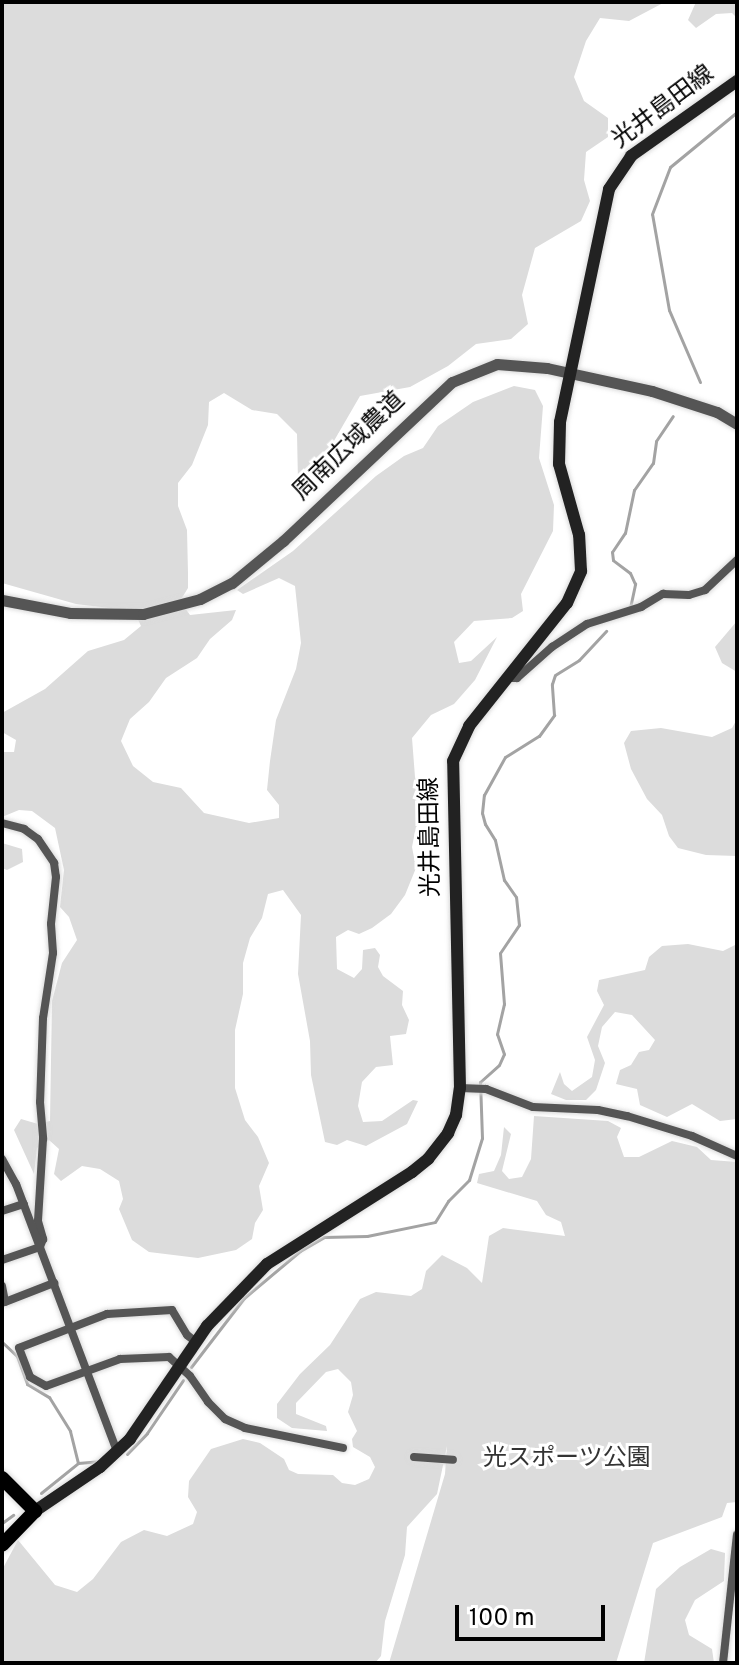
<!DOCTYPE html>
<html>
<head>
<meta charset="utf-8">
<style>
	body { margin:0 }
	#map { position:relative; width:739px; height:1665px; overflow:hidden; background:#fff; font-family:Overpass,"Noto Sans JP",sans-serif }
	div>[style] { position:absolute }
	[style*='--x'] { left:calc(var(--x)*1px); top:calc(var(--y)*1px); width:calc(var(--w)*1px); rotate:calc(var(--a)*1deg) }
	.green>* { inset:0; background:#dcdcdc }
	.stream>* { height:3px; margin:-1.5px; padding:0 1.5px; transform-origin:1.5px; border-radius:1.5px; background:#a3a3a3 }
	.roads { filter:drop-shadow(0 0 2px #dbdbdb) drop-shadow(0 0 2px #dbdbdb) }
	.minor>* { height:8px; margin:-4px; padding:0 4px; transform-origin:4px; border-radius:4px; background:#555 }
	.tertiary>* { height:11px; margin:-5.5px; padding:0 5.5px; transform-origin:5.5px; border-radius:5.5px; background:#555 }
	.secondary>* { height:12px; margin:-6px; padding:0 6px; transform-origin:6px; border-radius:6px; background:#222 }
	.primary>* { height:14px; margin:-7px; padding:0 7px; transform-origin:7px; border-radius:7px; background:#000 }
	span { translate:-50% -50%; white-space:nowrap; text-align:center; line-height:1.15; -webkit-text-stroke:6px #fff; paint-order:stroke }
	.street-label { font-size:24px; color:#000 }
	.park-label { font-size:24px; color:#333 }
	.frame { position:absolute; inset:0; border:4px solid #000; pointer-events:none }
	.scale { position:absolute; left:455px; top:1605px; width:150px; height:36px; box-sizing:border-box; border:4px solid #000; border-top:0; padding-left:10px; font-size:24px; line-height:28px; white-space:nowrap; color:#000; -webkit-text-stroke:6px #fff; paint-order:stroke }
</style>
</head>
<body>
<div id="map">
	<div class="green">
		<div style="clip-path:polygon(2px 2px,665px 2px,629px 21px,600px 18px,586px 41px,574px 77px,584px 101px,608px 118px,608px 137px,586px 152px,584px 180px,590px 201px,581px 221px,535px 248px,522px 295px,528px 324px,511px 339px,476px 344px,448px 366px,410px 387px,360px 396px,331px 446px,323px 475px,306px 486px,298px 482px,297px 434px,277px 414px,252px 410px,224px 393px,209px 402px,208px 425px,192px 465px,178px 483px,178px 506px,187px 530px,188px 573px,188px 588px,180px 601px,190px 615px,236px 610px,232px 620px,210px 639px,197px 658px,166px 678px,149px 702px,130px 719px,121px 741px,133px 766px,153px 782px,181px 788px,204px 813px,249px 823px,279px 818px,279px 805px,267px 790px,270px 761px,276px 720px,296px 669px,301px 643px,295px 586px,279px 578px,243px 594px,237px 590px,293px 551px,376px 476px,404px 456px,423px 448px,438px 426px,473px 402px,514px 386px,535px 390px,543px 406px,539px 458px,554px 505px,553px 531px,521px 594px,523px 611px,512px 618px,474px 621px,454px 642px,459px 663px,471px 661px,497px 637px,475px 680px,454px 704px,431px 715px,412px 738px,415px 777px,430px 801px,428px 815px,416px 827px,412px 847px,416px 868px,405px 895px,391px 914px,372px 928px,359px 934px,348px 930px,336px 937px,337px 969px,354px 978px,362px 969px,363px 950px,375px 948px,380px 955px,378px 967px,383px 976px,403px 991px,402px 1005px,409px 1020px,406px 1034px,390px 1036px,393px 1065px,376px 1067px,362px 1082px,358px 1106px,363px 1122px,382px 1121px,413px 1100px,418px 1101px,407px 1124px,366px 1146px,347px 1140px,337px 1145px,325px 1142px,311px 1075px,310px 1041px,298px 974px,301px 915px,283px 890px,268px 894px,262px 918px,250px 938px,243px 963px,243px 994px,235px 1030px,235px 1088px,245px 1120px,258px 1137px,269px 1163px,259px 1186px,263px 1210px,255px 1223px,252px 1239px,236px 1250px,198px 1258px,149px 1252px,132px 1240px,119px 1209px,123px 1199px,119px 1181px,100px 1169px,82px 1166px,61px 1181px,54px 1174px,59px 1149px,49px 1140px,37px 1148px,34px 1174px,14px 1130px,21px 1119px,38px 1124px,50px 1121px,52px 1001px,62px 963px,77px 940px,69px 917px,60px 907px,64px 870px,55px 828px,32px 811px,19px 810px,2px 817px,2px 752px,14px 752px,16px 740px,2px 732px,2px 713px,45px 689px,88px 651px,124px 640px,141px 626px,134px 611px,76px 604px,2px 583px)"></div>
		<div style="clip-path:polygon(696px 2px,737px 2px,737px 18px,732px 13px,716px 14px,696px 28px,688px 20px)"></div>
		<div style="clip-path:polygon(737px 621px,737px 672px,722px 663px,715px 647px)"></div>
		<div style="clip-path:polygon(737px 719px,737px 856px,706px 855px,678px 848px,669px 836px,662px 815px,647px 799px,631px 769px,624px 743px,631px 731px,661px 728px,712px 737px,732px 728px)"></div>
		<div style="clip-path:polygon(2px 843px,22px 849px,23px 862px,7px 870px,2px 868px)"></div>
		<div style="clip-path:polygon(688px 944px,723px 951px,737px 944px,737px 1119px,720px 1121px,692px 1104px,667px 1117px,640px 1105px,637px 1089px,616px 1084px,620px 1070px,631px 1065px,639px 1052px,649px 1050px,655px 1040px,632px 1015px,615px 1012px,602px 1027px,598px 1046px,605px 1063px,596px 1090px,586px 1100px,566px 1100px,551px 1094px,560px 1072px,564px 1084px,572px 1091px,592px 1077px,595px 1060px,587px 1037px,604px 1005px,597px 991px,599px 980px,645px 970px,649px 957px,662px 946px)"></div>
		<div style="clip-path:polygon(534px 1116px,608px 1121px,621px 1128px,617px 1137px,624px 1157px,639px 1157px,672px 1141px,697px 1147px,711px 1160px,737px 1162px,737px 1502px,727px 1503px,722px 1517px,653px 1543px,616px 1663px,389px 1663px,445px 1474px,447px 1446px,437px 1494px,407px 1527px,405px 1555px,385px 1621px,381px 1656px,375px 1663px,2px 1663px,2px 1570px,18px 1540px,55px 1585px,77px 1592px,93px 1579px,121px 1542px,144px 1530px,167px 1536px,193px 1524px,197px 1512px,188px 1497px,189px 1481px,211px 1449px,243px 1439px,260px 1443px,284px 1459px,289px 1470px,298px 1474px,333px 1475px,342px 1483px,355px 1485px,369px 1479px,375px 1467px,370px 1457px,353px 1447px,352px 1439px,357px 1431px,348px 1412px,353px 1395px,351px 1382px,338px 1369px,326px 1372px,296px 1403px,296px 1414px,326px 1426px,327px 1431px,292px 1428px,277px 1418px,277px 1404px,300px 1374px,330px 1345px,360px 1299px,376px 1292px,411px 1296px,422px 1289px,426px 1271px,442px 1255px,467px 1268px,482px 1283px,489px 1236px,503px 1228px,565px 1236px,561px 1222px,546px 1215px,537px 1201px,477px 1183px,479px 1174px,494px 1171px,501px 1155px,504px 1127px,511px 1134px,502px 1171px,509px 1179px,522px 1177px,531px 1159px)"></div>
		<div style="clip-path:polygon(711px 1549px,725px 1553px,724px 1581px,695px 1600px,685px 1620px,689px 1635px,712px 1649px,714px 1663px,644px 1663px,656px 1589px,680px 1567px)"></div>
	</div>
	<div class="stream">
		<div style="--x:700;--y:382;--w:78;--a:-113.3"></div>
		<div style="--x:669;--y:310;--w:97;--a:-100"></div>
		<div style="--x:652;--y:214;--w:50;--a:-69"></div>
		<div style="--x:670;--y:167;--w:87;--a:-39.4"></div>
		<div style="--x:630;--y:608;--w:25;--a:-78"></div>
		<div style="--x:635;--y:584;--w:12;--a:-114"></div>
		<div style="--x:630;--y:573;--w:21;--a:-143"></div>
		<div style="--x:613;--y:560;--w:8;--a:-97"></div>
		<div style="--x:612;--y:552;--w:23;--a:-56"></div>
		<div style="--x:625;--y:533;--w:44;--a:-78.2"></div>
		<div style="--x:634;--y:490;--w:33;--a:-55"></div>
		<div style="--x:653;--y:463;--w:22;--a:-82"></div>
		<div style="--x:656;--y:441;--w:30;--a:-56"></div>
		<div style="--x:2;--y:1342;--w:21;--a:43"></div>
		<div style="--x:17;--y:1356;--w:30;--a:70"></div>
		<div style="--x:27;--y:1384;--w:26;--a:31"></div>
		<div style="--x:49;--y:1397;--w:40;--a:58"></div>
		<div style="--x:70;--y:1431;--w:33;--a:76"></div>
		<div style="--x:191;--y:1367;--w:87;--a:-52.5"></div>
		<div style="--x:244;--y:1298;--w:73;--a:-40"></div>
		<div style="--x:300;--y:1251;--w:28;--a:-30"></div>
		<div style="--x:324;--y:1237;--w:43;--a:-1.3"></div>
		<div style="--x:367;--y:1236;--w:69;--a:-11.6"></div>
		<div style="--x:435;--y:1222;--w:25;--a:-58"></div>
		<div style="--x:448;--y:1201;--w:30;--a:-45"></div>
		<div style="--x:469;--y:1180;--w:44;--a:-72.8"></div>
		<div style="--x:482;--y:1138;--w:56;--a:-92"></div>
		<div style="--x:480;--y:1082;--w:25;--a:-42"></div>
		<div style="--x:499;--y:1065;--w:12;--a:-66"></div>
		<div style="--x:504;--y:1054;--w:21;--a:-109"></div>
		<div style="--x:497;--y:1034;--w:31;--a:-77"></div>
		<div style="--x:504;--y:1004;--w:51;--a:-94.5"></div>
		<div style="--x:500;--y:953;--w:34;--a:-56"></div>
		<div style="--x:519;--y:925;--w:28;--a:-96"></div>
		<div style="--x:516;--y:897;--w:21;--a:-125"></div>
		<div style="--x:504;--y:880;--w:41;--a:-102.7"></div>
		<div style="--x:495;--y:840;--w:19;--a:-122"></div>
		<div style="--x:485;--y:824;--w:11;--a:-105"></div>
		<div style="--x:482;--y:813;--w:18;--a:-84"></div>
		<div style="--x:484;--y:795;--w:43;--a:-61.1"></div>
		<div style="--x:505;--y:757;--w:40;--a:-32"></div>
		<div style="--x:539;--y:736;--w:26;--a:-54"></div>
		<div style="--x:554;--y:715;--w:31;--a:-94"></div>
		<div style="--x:552;--y:684;--w:9;--a:-72"></div>
		<div style="--x:555;--y:675;--w:28;--a:-32"></div>
		<div style="--x:579;--y:660;--w:40;--a:-47"></div>
		<div style="--x:127;--y:1454;--w:29;--a:-46"></div>
		<div style="--x:147;--y:1433;--w:64;--a:-55.8"></div>
		<div style="--x:41;--y:1493;--w:48;--a:-39"></div>
		<div style="--x:78;--y:1463;--w:21;--a:-5"></div>
		<div style="--x:2;--y:1523;--w:14;--a:-36"></div>
	</div>
	<div class="roads">
		<div class="minor">
			<div style="--x:508;--y:678;--w:9;--a:0"></div>
			<div style="--x:517;--y:678;--w:47;--a:-41.5"></div>
			<div style="--x:552;--y:647;--w:42;--a:-33.3"></div>
			<div style="--x:587;--y:624;--w:57;--a:-17.5"></div>
			<div style="--x:641;--y:607;--w:26;--a:-31"></div>
			<div style="--x:663;--y:594;--w:26;--a:2"></div>
			<div style="--x:689;--y:595;--w:17;--a:-17"></div>
			<div style="--x:705;--y:590;--w:44;--a:-43.2"></div>
			<div style="--x:2;--y:823;--w:23;--a:15"></div>
			<div style="--x:24;--y:829;--w:17;--a:36"></div>
			<div style="--x:38;--y:839;--w:29;--a:56"></div>
			<div style="--x:54;--y:863;--w:14;--a:82"></div>
			<div style="--x:56;--y:877;--w:47;--a:96.1"></div>
			<div style="--x:51;--y:924;--w:29;--a:86"></div>
			<div style="--x:53;--y:953;--w:66;--a:98.7"></div>
			<div style="--x:43;--y:1018;--w:84;--a:92"></div>
			<div style="--x:40;--y:1102;--w:37;--a:85"></div>
			<div style="--x:43;--y:1139;--w:82;--a:93.5"></div>
			<div style="--x:38;--y:1221;--w:19;--a:74"></div>
			<div style="--x:43;--y:1239;--w:9;--a:111"></div>
			<div style="--x:40;--y:1247;--w:40;--a:161.1"></div>
			<div style="--x:460;--y:1088;--w:26;--a:2"></div>
			<div style="--x:486;--y:1089;--w:50;--a:21"></div>
			<div style="--x:533;--y:1107;--w:65;--a:2.6"></div>
			<div style="--x:598;--y:1110;--w:30;--a:12"></div>
			<div style="--x:627;--y:1116;--w:68;--a:17.1"></div>
			<div style="--x:692;--y:1136;--w:49;--a:24"></div>
			<div style="--x:2;--y:1159;--w:29;--a:61"></div>
			<div style="--x:16;--y:1184;--w:285;--a:69.3"></div>
			<div style="--x:2;--y:1211;--w:23;--a:-18"></div>
			<div style="--x:2;--y:1286;--w:16;--a:79"></div>
			<div style="--x:5;--y:1302;--w:53;--a:-21.2"></div>
			<div style="--x:196;--y:1342;--w:11;--a:-142"></div>
			<div style="--x:187;--y:1335;--w:29;--a:-121"></div>
			<div style="--x:172;--y:1310;--w:65;--a:176.5"></div>
			<div style="--x:107;--y:1314;--w:94;--a:158.9"></div>
			<div style="--x:19;--y:1348;--w:31;--a:69"></div>
			<div style="--x:30;--y:1377;--w:18;--a:29"></div>
			<div style="--x:46;--y:1386;--w:79;--a:-20"></div>
			<div style="--x:120;--y:1359;--w:49;--a:-2.3"></div>
			<div style="--x:169;--y:1357;--w:28;--a:42"></div>
			<div style="--x:190;--y:1376;--w:32;--a:55"></div>
			<div style="--x:208;--y:1402;--w:24;--a:45"></div>
			<div style="--x:225;--y:1419;--w:22;--a:24"></div>
			<div style="--x:245;--y:1428;--w:100;--a:11.5"></div>
			<div style="--x:414;--y:1457;--w:39;--a:4"></div>
			<div style="--x:723;--y:1663;--w:129;--a:-83.8"></div>
		</div>
		<div class="tertiary">
			<div style="--x:2;--y:600;--w:69;--a:10.8"></div>
			<div style="--x:70;--y:613;--w:73;--a:0.8"></div>
			<div style="--x:143;--y:614;--w:59;--a:-14.7"></div>
			<div style="--x:200;--y:599;--w:36;--a:-27"></div>
			<div style="--x:232;--y:583;--w:66;--a:-39.5"></div>
			<div style="--x:283;--y:541;--w:232;--a:-43.3"></div>
			<div style="--x:452;--y:382;--w:48;--a:-21.8"></div>
			<div style="--x:497;--y:364;--w:50;--a:4.6"></div>
			<div style="--x:547;--y:368;--w:107;--a:12.4"></div>
			<div style="--x:652;--y:391;--w:68;--a:17.9"></div>
			<div style="--x:717;--y:412;--w:23;--a:31"></div>
		</div>
		<div class="secondary">
			<div style="--x:35;--y:1511;--w:78;--a:-34.1"></div>
			<div style="--x:100;--y:1467;--w:41;--a:-43"></div>
			<div style="--x:130;--y:1439;--w:137;--a:-55.7"></div>
			<div style="--x:207;--y:1326;--w:86;--a:-45.9"></div>
			<div style="--x:267;--y:1264;--w:172;--a:-32.4"></div>
			<div style="--x:412;--y:1172;--w:21;--a:-39"></div>
			<div style="--x:428;--y:1159;--w:33;--a:-52"></div>
			<div style="--x:448;--y:1133;--w:20;--a:-66"></div>
			<div style="--x:456;--y:1115;--w:27;--a:-82"></div>
			<div style="--x:460;--y:1088;--w:327;--a:-91.2"></div>
			<div style="--x:453;--y:761;--w:38;--a:-65"></div>
			<div style="--x:469;--y:726;--w:157;--a:-51.5"></div>
			<div style="--x:567;--y:603;--w:35;--a:-66"></div>
			<div style="--x:581;--y:571;--w:36;--a:-93"></div>
			<div style="--x:579;--y:535;--w:74;--a:-105.7"></div>
			<div style="--x:559;--y:464;--w:42;--a:-88.6"></div>
			<div style="--x:560;--y:422;--w:238;--a:-78.1"></div>
			<div style="--x:609;--y:189;--w:40;--a:-56"></div>
			<div style="--x:631;--y:156;--w:130;--a:-35.3"></div>
		</div>
		<div class="primary">
			<div style="--x:2;--y:1478;--w:47;--a:45"></div>
			<div style="--x:35;--y:1511;--w:47;--a:134.1"></div>
		</div>
	</div>
	<div class="street-label">
		<span style="left:664px;top:108px;rotate:-37deg">光井島田線</span>
		<span style="left:350px;top:447px;rotate:-44deg">周南広域農道</span>
		<span style="left:432px;top:837px;rotate:-91deg">光井島田線</span>
	</div>
	<div class="park-label">
		<span style="left:567px;top:1460px">光スポーツ公園</span>
	</div>
	<div class="frame"></div>
	<div class="scale">100 m</div>
</div>
</body>
</html>
